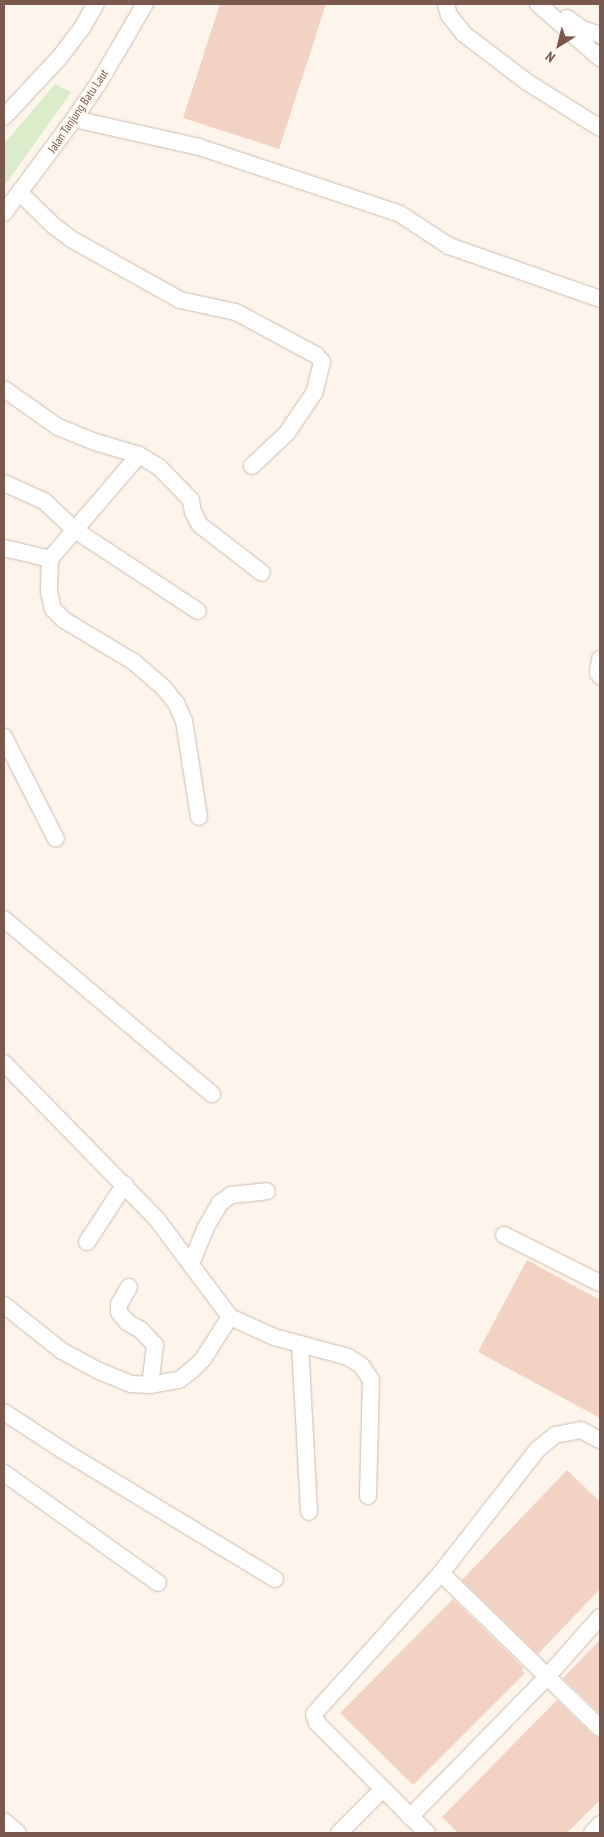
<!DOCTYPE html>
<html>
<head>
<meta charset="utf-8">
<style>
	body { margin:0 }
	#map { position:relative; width:604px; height:1837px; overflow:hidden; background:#fdf5ec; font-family:"PT Sans Narrow",sans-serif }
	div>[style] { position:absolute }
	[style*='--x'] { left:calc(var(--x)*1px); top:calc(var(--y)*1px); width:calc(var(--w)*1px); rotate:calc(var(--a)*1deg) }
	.green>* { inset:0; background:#daecc9 }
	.building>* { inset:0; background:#f2d2c3 }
	.roads { filter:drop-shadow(0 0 1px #d0bbb0) drop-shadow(0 0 1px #d0bbb0) }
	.minor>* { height:16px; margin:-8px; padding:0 8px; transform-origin:8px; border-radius:8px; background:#fff }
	span { translate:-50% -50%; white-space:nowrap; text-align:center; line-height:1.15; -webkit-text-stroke:4px #fff9f3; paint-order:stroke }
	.street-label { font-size:12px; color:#79594d }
	.frame { position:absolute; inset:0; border:5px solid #79594d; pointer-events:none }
	.north { position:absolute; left:534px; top:20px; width:50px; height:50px; -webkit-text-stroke:4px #fff9f3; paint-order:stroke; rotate:216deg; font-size:14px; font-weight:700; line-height:20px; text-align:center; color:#79594d }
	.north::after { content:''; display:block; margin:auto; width:18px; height:22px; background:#79594d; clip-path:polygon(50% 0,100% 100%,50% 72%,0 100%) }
</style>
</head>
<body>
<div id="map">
	<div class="green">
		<div style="clip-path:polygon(55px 84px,71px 92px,4px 187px,4px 144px)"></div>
	</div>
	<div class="building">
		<div style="clip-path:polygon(220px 4px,326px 4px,279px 149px,183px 118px)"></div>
		<div style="clip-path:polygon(527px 1260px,600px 1300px,600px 1418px,478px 1352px)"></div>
		<div style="clip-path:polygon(567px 1470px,600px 1502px,600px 1589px,538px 1654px,462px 1580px)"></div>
		<div style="clip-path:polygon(453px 1599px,524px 1668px,522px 1670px,525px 1673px,413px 1785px,340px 1713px)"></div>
		<div style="clip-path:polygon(600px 1640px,600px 1714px,563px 1678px)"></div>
		<div style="clip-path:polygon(557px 1700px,593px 1735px,600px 1738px,600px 1800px,567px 1833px,458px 1833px,442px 1817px)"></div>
	</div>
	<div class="roads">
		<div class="minor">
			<div style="--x:446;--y:4;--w:11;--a:75"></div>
			<div style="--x:449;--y:15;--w:24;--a:52"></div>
			<div style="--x:464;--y:34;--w:79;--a:37.3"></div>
			<div style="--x:527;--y:82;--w:86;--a:32.2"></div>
			<div style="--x:538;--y:4;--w:82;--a:41.1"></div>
			<div style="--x:567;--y:18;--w:19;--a:36"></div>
			<div style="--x:582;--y:29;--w:19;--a:18"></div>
			<div style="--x:4;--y:117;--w:82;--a:-47"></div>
			<div style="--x:60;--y:57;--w:36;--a:-53"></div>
			<div style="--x:82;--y:28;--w:28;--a:-60"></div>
			<div style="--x:74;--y:119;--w:128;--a:12.6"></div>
			<div style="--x:199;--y:147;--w:212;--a:18.4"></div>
			<div style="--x:400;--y:214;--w:59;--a:33.1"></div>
			<div style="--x:449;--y:246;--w:160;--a:19.3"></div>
			<div style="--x:19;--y:192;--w:49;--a:44.2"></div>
			<div style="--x:54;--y:226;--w:21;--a:37"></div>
			<div style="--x:71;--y:239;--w:125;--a:29.2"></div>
			<div style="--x:180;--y:300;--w:57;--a:12.1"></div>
			<div style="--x:236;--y:312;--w:91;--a:28.3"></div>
			<div style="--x:316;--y:355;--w:9;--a:49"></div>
			<div style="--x:322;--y:362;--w:32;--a:104"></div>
			<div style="--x:314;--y:393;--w:48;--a:124"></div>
			<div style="--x:287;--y:433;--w:48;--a:136.7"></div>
			<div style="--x:4;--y:213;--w:117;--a:-53.3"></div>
			<div style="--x:74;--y:119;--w:42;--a:-55.6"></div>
			<div style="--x:98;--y:84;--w:93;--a:-59.6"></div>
			<div style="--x:4;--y:389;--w:66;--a:35.1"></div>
			<div style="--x:58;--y:427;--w:37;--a:22"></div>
			<div style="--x:92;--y:441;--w:49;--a:16.6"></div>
			<div style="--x:139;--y:455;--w:23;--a:31"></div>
			<div style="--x:159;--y:467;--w:46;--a:45.9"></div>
			<div style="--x:191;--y:500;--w:12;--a:81"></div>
			<div style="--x:193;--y:512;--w:15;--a:62"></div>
			<div style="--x:200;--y:525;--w:78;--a:37.7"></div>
			<div style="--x:139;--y:455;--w:137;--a:130.6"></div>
			<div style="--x:50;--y:559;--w:33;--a:92"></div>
			<div style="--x:49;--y:592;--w:17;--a:77"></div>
			<div style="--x:53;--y:609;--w:16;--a:45"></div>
			<div style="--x:64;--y:620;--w:82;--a:31"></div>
			<div style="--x:134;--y:662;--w:38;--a:41"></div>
			<div style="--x:163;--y:687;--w:21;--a:51"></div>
			<div style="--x:176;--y:703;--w:20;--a:66"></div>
			<div style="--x:184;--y:721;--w:97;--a:81.1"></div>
			<div style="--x:4;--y:483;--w:44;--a:24.2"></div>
			<div style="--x:44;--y:501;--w:42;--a:43.1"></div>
			<div style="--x:75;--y:530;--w:147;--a:33.4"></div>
			<div style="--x:4;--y:548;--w:47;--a:13.4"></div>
			<div style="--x:600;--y:659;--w:14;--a:98"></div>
			<div style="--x:598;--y:673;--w:4;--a:56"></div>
			<div style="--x:4;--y:737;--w:114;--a:63"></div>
			<div style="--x:4;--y:919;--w:272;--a:40.1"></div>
			<div style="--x:4;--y:1063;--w:217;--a:45.6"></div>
			<div style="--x:156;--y:1218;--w:124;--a:53.2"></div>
			<div style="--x:230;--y:1317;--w:48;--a:24.4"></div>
			<div style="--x:274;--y:1337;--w:77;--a:15.1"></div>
			<div style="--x:348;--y:1357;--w:15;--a:32"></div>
			<div style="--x:361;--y:1365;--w:18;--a:56"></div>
			<div style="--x:371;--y:1380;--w:116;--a:91.5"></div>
			<div style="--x:504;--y:1235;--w:107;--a:26.6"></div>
			<div style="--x:87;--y:1242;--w:69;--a:-56.8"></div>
			<div style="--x:191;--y:1264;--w:38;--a:-68"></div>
			<div style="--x:205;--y:1229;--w:30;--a:-60"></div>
			<div style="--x:220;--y:1203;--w:14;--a:-36"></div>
			<div style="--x:231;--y:1195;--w:36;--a:-6"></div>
			<div style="--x:129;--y:1287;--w:20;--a:120"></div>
			<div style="--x:119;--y:1304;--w:8;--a:90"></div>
			<div style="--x:119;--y:1312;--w:13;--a:51"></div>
			<div style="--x:127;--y:1322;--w:16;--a:30"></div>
			<div style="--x:141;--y:1330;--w:21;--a:47"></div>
			<div style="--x:155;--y:1345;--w:40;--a:97.1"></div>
			<div style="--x:4;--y:1305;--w:74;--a:38.4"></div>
			<div style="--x:62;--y:1351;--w:42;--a:28.4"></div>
			<div style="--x:99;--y:1371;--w:35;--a:22"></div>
			<div style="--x:132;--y:1384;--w:18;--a:3"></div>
			<div style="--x:150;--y:1385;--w:29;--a:-10"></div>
			<div style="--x:179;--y:1380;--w:16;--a:-38"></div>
			<div style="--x:192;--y:1370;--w:16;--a:-45"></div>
			<div style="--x:203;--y:1359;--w:50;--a:-57.3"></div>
			<div style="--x:300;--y:1344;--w:168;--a:86.9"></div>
			<div style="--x:4;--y:1412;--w:69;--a:33.2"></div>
			<div style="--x:62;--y:1450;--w:249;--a:31.2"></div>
			<div style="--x:4;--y:1473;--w:189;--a:35.5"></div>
			<div style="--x:441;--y:1573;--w:222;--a:44.3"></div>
			<div style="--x:410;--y:1817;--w:194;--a:-45.6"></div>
			<div style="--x:546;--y:1678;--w:81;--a:-48.5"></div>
			<div style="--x:4;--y:1821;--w:18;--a:41"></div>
			<div style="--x:339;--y:1833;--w:62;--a:-45"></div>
			<div style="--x:427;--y:1833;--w:156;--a:-135"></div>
			<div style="--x:317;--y:1723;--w:9;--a:-108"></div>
			<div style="--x:314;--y:1714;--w:190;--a:-48"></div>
			<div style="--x:441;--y:1573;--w:157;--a:-52"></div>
			<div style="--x:538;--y:1449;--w:22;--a:-39"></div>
			<div style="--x:555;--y:1435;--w:26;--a:-11"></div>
			<div style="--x:581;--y:1430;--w:21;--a:28"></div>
			<div style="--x:592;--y:1833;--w:12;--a:-48"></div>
		</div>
	</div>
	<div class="street-label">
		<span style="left:78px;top:111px;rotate:-56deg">Jalan Tanjung Batu Laut</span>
	</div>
	<div class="frame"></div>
	<div class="north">N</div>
</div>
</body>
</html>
